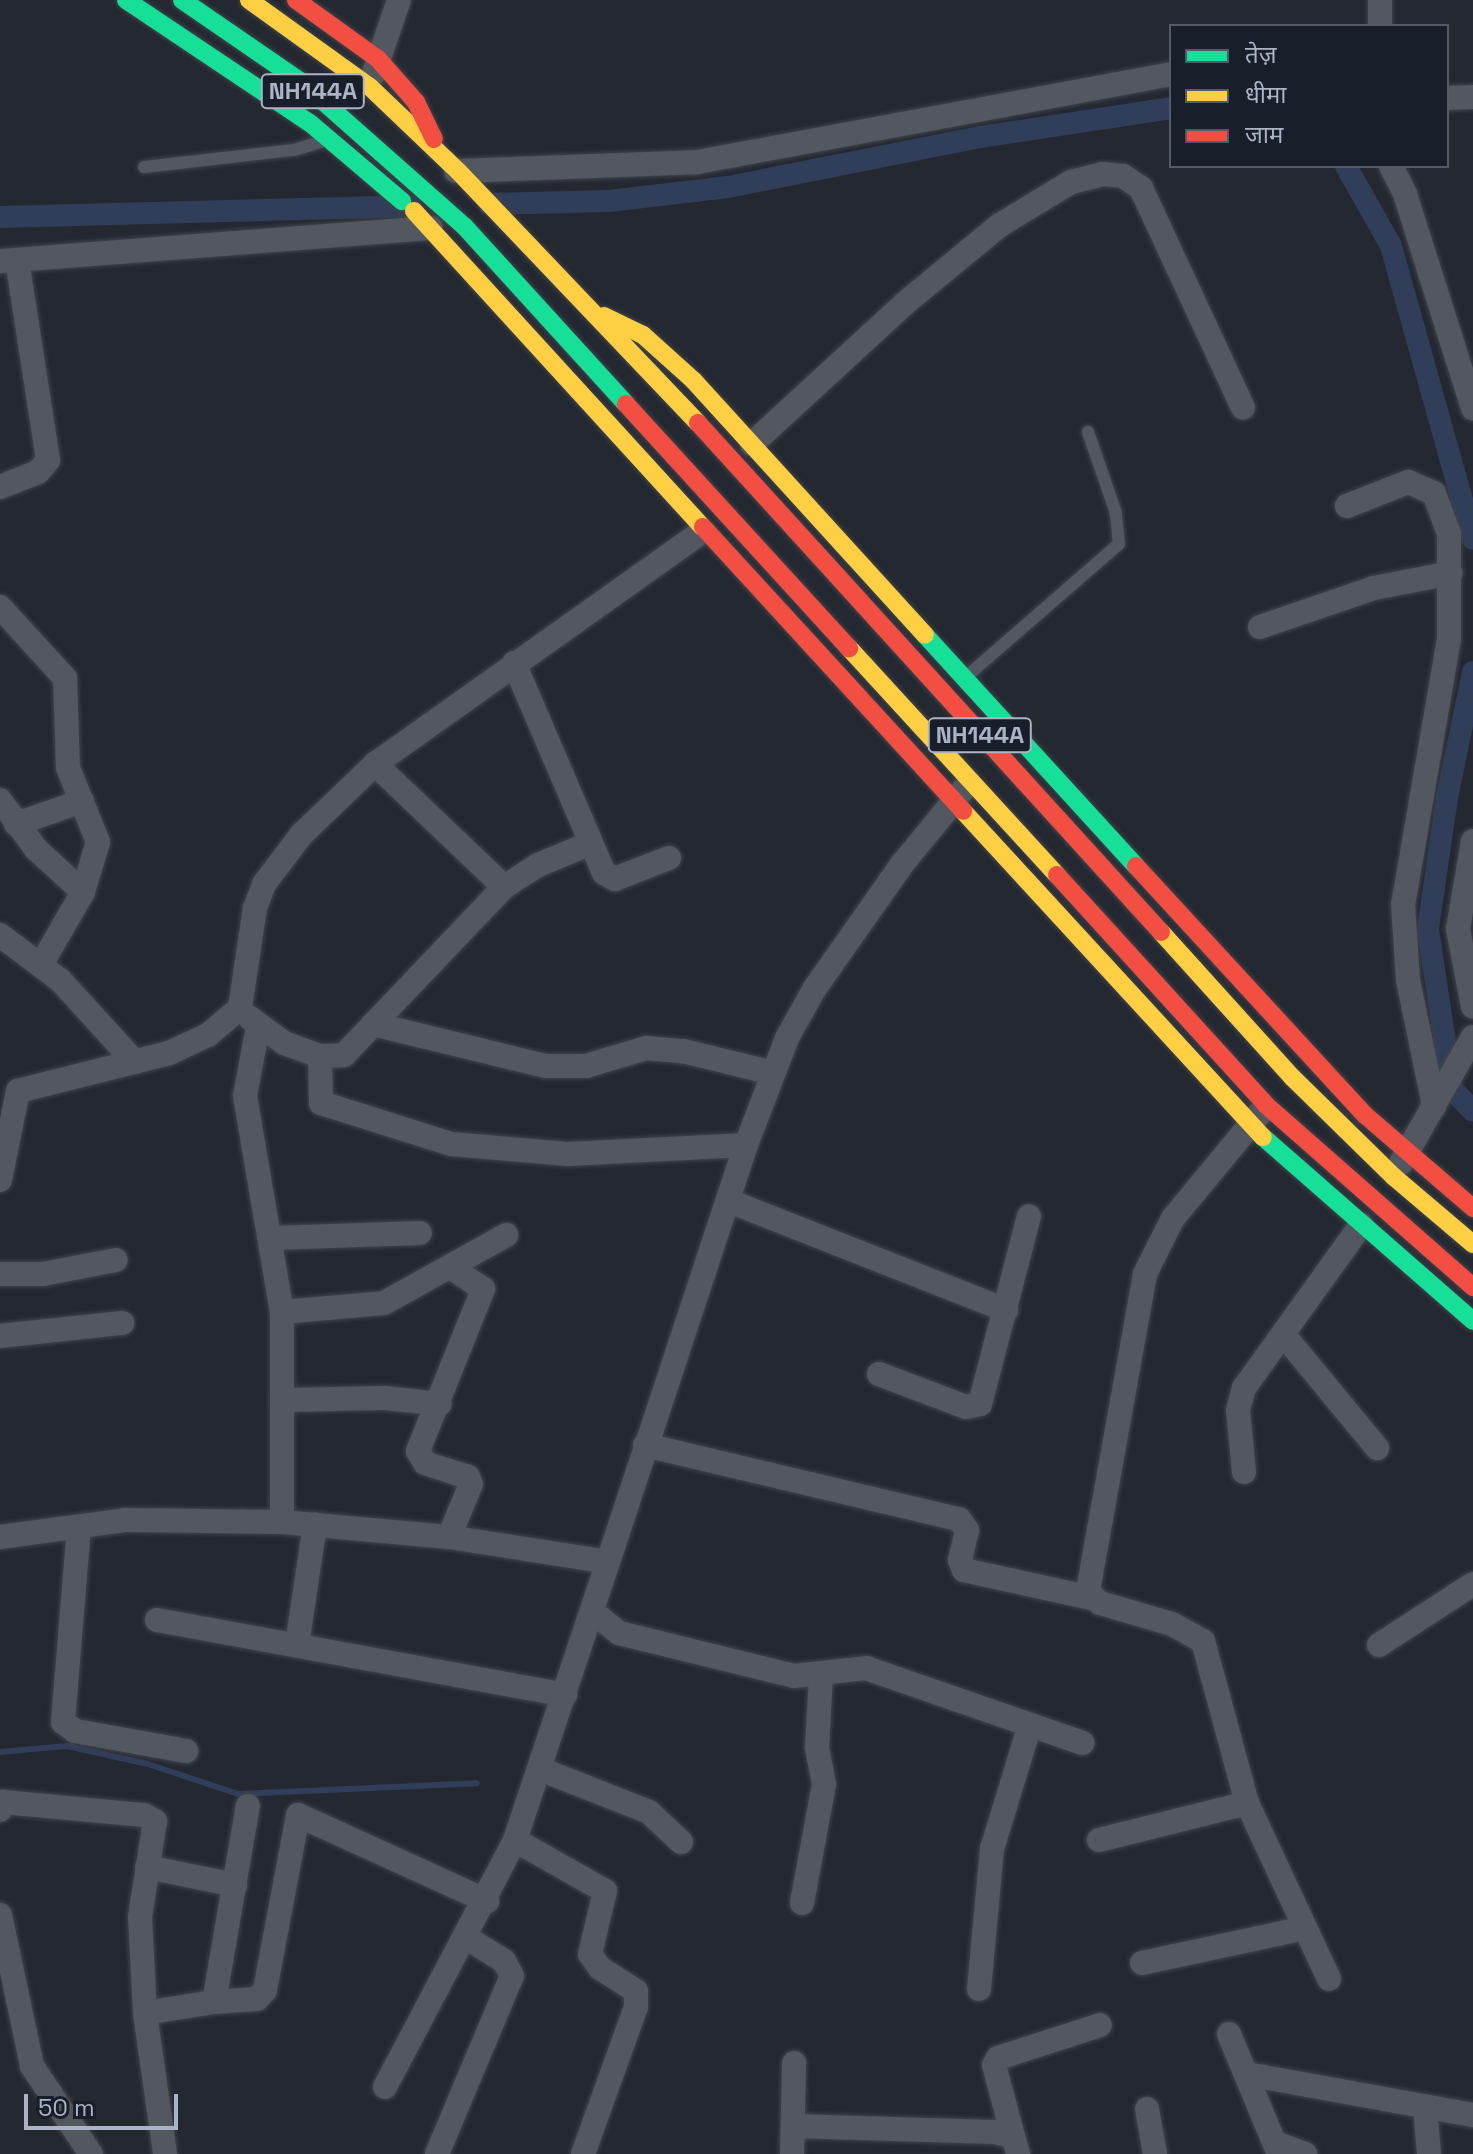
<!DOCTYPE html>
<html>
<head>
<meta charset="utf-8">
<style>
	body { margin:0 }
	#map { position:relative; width:1473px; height:2154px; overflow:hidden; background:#242831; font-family:"Space Grotesk","Noto Sans Devanagari",sans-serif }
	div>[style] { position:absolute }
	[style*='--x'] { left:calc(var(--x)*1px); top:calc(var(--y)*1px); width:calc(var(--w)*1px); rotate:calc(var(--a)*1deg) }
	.stream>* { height:6px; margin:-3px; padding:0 3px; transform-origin:3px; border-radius:3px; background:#313e59 }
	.canal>* { height:22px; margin:-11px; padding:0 11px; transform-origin:11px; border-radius:11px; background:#313e59 }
	.roads { filter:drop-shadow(0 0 2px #40434a) drop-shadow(0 0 2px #40434a) }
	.lane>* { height:12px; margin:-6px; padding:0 6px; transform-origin:6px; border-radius:6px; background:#535760 }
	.street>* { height:24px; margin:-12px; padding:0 12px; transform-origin:12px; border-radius:12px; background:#535760 }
	.fast>* { height:18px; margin:-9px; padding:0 9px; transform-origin:9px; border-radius:9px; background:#16e098 }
	.slow>* { height:18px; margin:-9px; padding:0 9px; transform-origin:9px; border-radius:9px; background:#ffcf43 }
	.jam>* { height:18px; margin:-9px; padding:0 9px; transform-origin:9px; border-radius:9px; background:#f24e42 }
	span { translate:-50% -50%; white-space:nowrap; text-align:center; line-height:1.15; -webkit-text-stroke:6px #181e2a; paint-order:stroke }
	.shield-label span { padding:2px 6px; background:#181e2a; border:2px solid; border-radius:6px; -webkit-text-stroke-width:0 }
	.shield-label { font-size:24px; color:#acb3c4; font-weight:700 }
	.legend { position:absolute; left:1169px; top:24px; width:280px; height:144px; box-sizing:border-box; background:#181e2a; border:2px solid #535a68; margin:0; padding:10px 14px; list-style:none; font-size:24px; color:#acb3c4 }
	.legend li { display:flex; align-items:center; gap:16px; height:40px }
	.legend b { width:40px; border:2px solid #535a68 }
	.scale { position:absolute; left:24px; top:2094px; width:154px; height:36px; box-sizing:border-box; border:4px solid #acb3c4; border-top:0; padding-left:10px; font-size:24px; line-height:28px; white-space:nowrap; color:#acb3c4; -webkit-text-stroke:6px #181e2a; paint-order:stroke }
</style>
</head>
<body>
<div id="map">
	<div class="stream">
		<div style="--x:0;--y:1752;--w:67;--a:-5.1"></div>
		<div style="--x:67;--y:1746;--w:83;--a:12.5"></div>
		<div style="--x:148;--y:1764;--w:95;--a:18.4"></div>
		<div style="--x:238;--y:1794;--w:239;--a:-2.6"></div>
	</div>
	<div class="canal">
		<div style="--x:1346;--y:166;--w:92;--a:60.6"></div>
		<div style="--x:1391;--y:246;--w:304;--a:74.4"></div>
		<div style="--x:489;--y:204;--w:120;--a:-1.4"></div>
		<div style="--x:609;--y:201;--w:120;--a:-6.7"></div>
		<div style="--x:728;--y:187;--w:257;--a:-11.2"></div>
		<div style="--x:980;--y:137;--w:193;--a:-8.6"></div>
		<div style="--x:0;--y:217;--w:411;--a:-1.5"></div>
		<div style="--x:1473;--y:672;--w:129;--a:101.7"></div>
		<div style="--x:1447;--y:798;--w:132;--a:98.3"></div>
		<div style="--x:1428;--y:929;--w:162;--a:81.5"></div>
		<div style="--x:1452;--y:1089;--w:30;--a:46"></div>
	</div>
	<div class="roads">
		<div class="lane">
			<div style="--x:144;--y:167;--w:151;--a:-6.5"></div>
			<div style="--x:294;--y:150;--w:31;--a:-17"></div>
			<div style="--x:967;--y:676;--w:201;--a:-41"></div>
			<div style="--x:1119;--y:544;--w:31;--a:-96"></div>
			<div style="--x:1116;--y:513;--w:86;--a:-109.1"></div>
		</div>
		<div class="street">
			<div style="--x:1380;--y:26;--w:26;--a:-90"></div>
			<div style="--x:374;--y:73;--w:77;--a:-71.1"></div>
			<div style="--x:1447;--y:98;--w:26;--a:-2"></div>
			<div style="--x:1391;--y:166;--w:31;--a:63"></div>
			<div style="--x:1405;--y:194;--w:225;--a:72.4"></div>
			<div style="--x:456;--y:171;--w:241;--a:-2.1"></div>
			<div style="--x:697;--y:162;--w:482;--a:-10.5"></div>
			<div style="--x:0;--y:261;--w:432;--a:-4.4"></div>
			<div style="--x:752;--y:444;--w:207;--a:-42.6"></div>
			<div style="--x:904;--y:304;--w:124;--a:-39.5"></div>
			<div style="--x:1000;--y:225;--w:83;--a:-31.2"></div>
			<div style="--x:1071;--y:182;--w:32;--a:-14"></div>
			<div style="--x:1102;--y:174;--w:21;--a:5"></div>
			<div style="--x:1123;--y:176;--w:22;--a:34"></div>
			<div style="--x:1141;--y:188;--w:242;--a:65.1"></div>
			<div style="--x:0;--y:487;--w:41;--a:-21.5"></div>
			<div style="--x:38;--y:472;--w:16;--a:-50"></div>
			<div style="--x:48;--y:460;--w:202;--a:-98.8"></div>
			<div style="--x:1347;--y:506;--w:66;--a:-21.5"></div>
			<div style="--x:1408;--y:482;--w:28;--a:23"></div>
			<div style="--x:1434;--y:493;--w:44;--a:69.9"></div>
			<div style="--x:1449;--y:534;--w:105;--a:90"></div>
			<div style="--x:1449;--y:639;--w:269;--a:99.8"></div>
			<div style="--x:1403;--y:904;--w:76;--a:86.2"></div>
			<div style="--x:1408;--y:980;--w:129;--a:78.3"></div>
			<div style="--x:0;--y:607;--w:96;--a:47.5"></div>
			<div style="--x:65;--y:678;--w:90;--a:88.1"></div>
			<div style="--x:68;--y:768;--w:80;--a:67.9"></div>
			<div style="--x:98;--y:842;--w:52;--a:106.7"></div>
			<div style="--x:1260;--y:627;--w:120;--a:-18.9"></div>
			<div style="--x:1374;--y:588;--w:78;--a:-11"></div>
			<div style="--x:514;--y:663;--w:228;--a:66.8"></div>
			<div style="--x:604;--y:873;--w:13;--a:29"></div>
			<div style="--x:615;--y:879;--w:58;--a:-21.3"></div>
			<div style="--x:375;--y:764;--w:178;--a:43.6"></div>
			<div style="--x:0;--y:800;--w:61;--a:53.7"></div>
			<div style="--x:36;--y:849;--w:64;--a:42.5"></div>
			<div style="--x:83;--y:892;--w:82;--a:120"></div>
			<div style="--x:16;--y:824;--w:70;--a:-19.2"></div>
			<div style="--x:1473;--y:841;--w:89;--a:99.7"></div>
			<div style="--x:1458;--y:929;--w:79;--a:79.1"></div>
			<div style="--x:0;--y:935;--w:75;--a:36.9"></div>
			<div style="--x:60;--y:980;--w:111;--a:47.6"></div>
			<div style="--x:250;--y:1018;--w:42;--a:36.3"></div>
			<div style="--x:284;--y:1043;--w:38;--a:20"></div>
			<div style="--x:320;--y:1056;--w:24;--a:-2"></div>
			<div style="--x:344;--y:1055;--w:232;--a:-46.4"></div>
			<div style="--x:504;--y:887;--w:40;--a:-32.9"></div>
			<div style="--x:538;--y:865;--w:57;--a:-22.5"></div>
			<div style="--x:373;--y:1024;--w:177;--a:13.7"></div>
			<div style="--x:545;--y:1066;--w:41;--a:0"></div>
			<div style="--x:586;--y:1066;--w:63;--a:-16.7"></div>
			<div style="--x:646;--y:1048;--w:37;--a:5"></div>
			<div style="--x:683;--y:1051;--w:93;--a:13.7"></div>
			<div style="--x:258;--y:1027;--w:70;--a:100.7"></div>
			<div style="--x:245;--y:1096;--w:219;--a:80.3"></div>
			<div style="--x:282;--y:1312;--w:210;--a:90"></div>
			<div style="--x:320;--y:1056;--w:47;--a:88.8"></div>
			<div style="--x:321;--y:1103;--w:136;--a:17.5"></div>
			<div style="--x:451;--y:1144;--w:117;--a:4.9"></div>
			<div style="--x:568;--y:1154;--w:178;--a:-2.9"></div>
			<div style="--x:1260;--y:1113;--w:136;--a:129.6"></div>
			<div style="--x:1173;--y:1218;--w:63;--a:116.6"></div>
			<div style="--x:1145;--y:1274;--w:323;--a:100.2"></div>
			<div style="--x:1088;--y:1592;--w:16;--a:43"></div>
			<div style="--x:1100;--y:1603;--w:75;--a:16.3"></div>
			<div style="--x:1172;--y:1624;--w:35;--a:29"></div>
			<div style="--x:1203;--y:1641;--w:168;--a:74.8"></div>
			<div style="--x:1247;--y:1803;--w:194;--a:65"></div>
			<div style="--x:1401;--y:1163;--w:145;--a:-60.3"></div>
			<div style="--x:0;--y:1180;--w:91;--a:-78.6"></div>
			<div style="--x:18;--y:1091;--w:156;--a:-14.1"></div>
			<div style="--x:169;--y:1053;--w:43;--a:-24.8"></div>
			<div style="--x:208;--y:1035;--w:42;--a:-40.2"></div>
			<div style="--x:240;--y:1008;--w:101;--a:-81.5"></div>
			<div style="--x:255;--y:908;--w:26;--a:-69"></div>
			<div style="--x:264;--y:884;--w:63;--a:-52.8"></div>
			<div style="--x:302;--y:834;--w:101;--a:-43.8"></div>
			<div style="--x:375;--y:764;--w:402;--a:-35.4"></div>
			<div style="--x:729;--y:1201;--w:298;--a:21.5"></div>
			<div style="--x:272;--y:1238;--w:148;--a:-1.9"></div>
			<div style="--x:0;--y:1274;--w:43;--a:0"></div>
			<div style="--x:43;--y:1274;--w:74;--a:-10.9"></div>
			<div style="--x:282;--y:1312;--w:102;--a:-5"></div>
			<div style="--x:384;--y:1303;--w:140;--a:-29.1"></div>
			<div style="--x:1283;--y:1334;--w:148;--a:50.5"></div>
			<div style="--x:0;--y:1336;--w:123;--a:-6.1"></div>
			<div style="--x:879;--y:1374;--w:93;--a:20.8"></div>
			<div style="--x:966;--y:1407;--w:14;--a:-12"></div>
			<div style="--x:980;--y:1404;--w:194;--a:-75.4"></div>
			<div style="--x:283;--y:1400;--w:102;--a:-1.1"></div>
			<div style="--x:385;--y:1398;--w:55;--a:6.2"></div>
			<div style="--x:645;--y:1445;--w:323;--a:13.3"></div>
			<div style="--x:959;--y:1519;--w:14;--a:54"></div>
			<div style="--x:967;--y:1530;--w:31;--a:103"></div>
			<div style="--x:960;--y:1560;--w:11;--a:68"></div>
			<div style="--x:964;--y:1570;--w:130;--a:12.4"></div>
			<div style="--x:1244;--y:1472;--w:62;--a:-95.5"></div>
			<div style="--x:1238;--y:1410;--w:23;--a:-75"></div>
			<div style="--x:1244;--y:1388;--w:201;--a:-54.3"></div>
			<div style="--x:79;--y:1527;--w:196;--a:94.7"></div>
			<div style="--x:63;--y:1722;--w:15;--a:37"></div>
			<div style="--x:75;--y:1731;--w:113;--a:10.2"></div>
			<div style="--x:0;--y:1537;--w:126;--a:-7.7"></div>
			<div style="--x:125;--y:1520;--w:157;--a:0.7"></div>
			<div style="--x:282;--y:1522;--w:168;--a:5.1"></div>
			<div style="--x:449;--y:1537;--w:161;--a:8.9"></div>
			<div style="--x:608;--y:1562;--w:439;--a:-71.7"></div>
			<div style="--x:746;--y:1145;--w:115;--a:-69"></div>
			<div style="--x:787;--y:1038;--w:57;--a:-60.8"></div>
			<div style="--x:815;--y:988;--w:153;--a:-54.9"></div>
			<div style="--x:903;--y:863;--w:94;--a:-50.6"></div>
			<div style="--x:449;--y:1537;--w:57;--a:-67.5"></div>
			<div style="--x:471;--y:1484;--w:8;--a:-113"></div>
			<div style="--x:468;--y:1477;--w:45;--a:-162"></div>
			<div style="--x:425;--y:1463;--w:14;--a:-120"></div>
			<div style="--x:418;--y:1451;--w:175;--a:-68.1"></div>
			<div style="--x:483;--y:1289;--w:40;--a:-146"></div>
			<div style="--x:593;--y:1612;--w:33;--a:39"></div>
			<div style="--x:619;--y:1633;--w:180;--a:13.8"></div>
			<div style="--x:794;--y:1676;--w:72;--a:-6.3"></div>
			<div style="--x:866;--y:1668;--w:229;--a:19.1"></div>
			<div style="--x:157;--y:1620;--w:415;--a:10.4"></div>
			<div style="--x:297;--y:1645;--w:122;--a:-81.5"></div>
			<div style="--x:1379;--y:1645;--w:112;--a:-33"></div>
			<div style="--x:540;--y:1769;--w:117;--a:21.5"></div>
			<div style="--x:649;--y:1812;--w:44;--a:43.2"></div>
			<div style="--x:0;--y:1810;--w:9;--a:-69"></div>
			<div style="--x:3;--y:1802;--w:142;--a:5.3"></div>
			<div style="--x:144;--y:1815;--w:13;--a:29"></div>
			<div style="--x:155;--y:1821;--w:97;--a:98.9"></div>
			<div style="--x:140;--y:1917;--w:96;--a:87"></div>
			<div style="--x:145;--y:2013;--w:70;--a:-9.1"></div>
			<div style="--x:214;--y:2002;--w:199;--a:-80.2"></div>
			<div style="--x:1099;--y:1840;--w:153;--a:-14"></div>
			<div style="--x:147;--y:1867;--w:90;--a:11.6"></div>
			<div style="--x:802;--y:1903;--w:121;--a:-79.5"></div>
			<div style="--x:824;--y:1784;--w:38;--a:-101"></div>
			<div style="--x:817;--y:1747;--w:72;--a:-86.8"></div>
			<div style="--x:0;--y:1915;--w:154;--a:78"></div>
			<div style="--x:32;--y:2066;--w:106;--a:56.2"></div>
			<div style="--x:1142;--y:1963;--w:167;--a:-12.1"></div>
			<div style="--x:979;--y:1989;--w:141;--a:-84.7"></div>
			<div style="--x:992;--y:1849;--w:130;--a:-73"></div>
			<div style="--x:214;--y:2002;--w:43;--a:-4"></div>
			<div style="--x:257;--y:1999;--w:12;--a:-48"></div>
			<div style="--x:265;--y:1990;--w:178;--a:-79.3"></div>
			<div style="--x:298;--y:1815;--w:208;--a:24.5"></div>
			<div style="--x:145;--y:2013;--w:142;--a:81.9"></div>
			<div style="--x:1229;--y:2034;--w:130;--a:67.4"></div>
			<div style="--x:1247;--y:2074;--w:230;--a:10.3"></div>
			<div style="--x:385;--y:2087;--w:279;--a:-62.2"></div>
			<div style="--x:1425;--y:2107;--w:47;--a:85.1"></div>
			<div style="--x:1147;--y:2109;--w:46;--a:79.9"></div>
			<div style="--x:793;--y:2126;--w:201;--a:1.7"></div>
			<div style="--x:994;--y:2132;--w:19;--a:12"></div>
			<div style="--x:1013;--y:2136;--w:19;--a:74"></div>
			<div style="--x:1013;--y:2136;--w:73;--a:-105"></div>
			<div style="--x:994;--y:2065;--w:8;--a:-60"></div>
			<div style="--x:998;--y:2058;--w:107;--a:-17.9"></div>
			<div style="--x:1278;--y:2144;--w:29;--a:20"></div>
			<div style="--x:437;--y:2154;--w:193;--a:-67.2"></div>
			<div style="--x:512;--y:1976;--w:17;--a:-118"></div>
			<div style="--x:504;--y:1961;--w:44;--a:-148.1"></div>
			<div style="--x:583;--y:2154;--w:156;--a:-70.2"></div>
			<div style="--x:636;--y:2007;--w:16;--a:-90"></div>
			<div style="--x:636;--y:1991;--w:43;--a:-147.4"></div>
			<div style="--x:600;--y:1968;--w:17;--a:-126"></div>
			<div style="--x:590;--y:1954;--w:65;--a:-76.6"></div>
			<div style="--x:605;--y:1891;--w:103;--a:-150.5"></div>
			<div style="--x:515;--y:1840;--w:293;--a:-71.5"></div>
			<div style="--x:792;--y:2154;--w:91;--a:-88.7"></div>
		</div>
		<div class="fast">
			<div style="--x:126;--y:0;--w:221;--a:33.8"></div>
			<div style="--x:310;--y:123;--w:121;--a:40.3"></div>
			<div style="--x:182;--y:0;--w:143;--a:34.5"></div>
			<div style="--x:300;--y:81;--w:220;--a:41.5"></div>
			<div style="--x:465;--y:227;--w:239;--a:47.7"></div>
			<div style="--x:925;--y:635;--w:313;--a:47.6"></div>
			<div style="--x:1263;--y:1137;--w:279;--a:41.2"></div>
		</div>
		<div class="slow">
			<div style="--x:249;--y:0;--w:149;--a:35.7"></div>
			<div style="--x:370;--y:87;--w:122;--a:43.7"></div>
			<div style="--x:458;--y:171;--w:348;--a:46.4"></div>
			<div style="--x:414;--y:211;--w:428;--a:47.6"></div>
			<div style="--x:604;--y:316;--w:43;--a:26"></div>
			<div style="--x:643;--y:335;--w:69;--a:42"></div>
			<div style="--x:694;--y:381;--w:343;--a:47.7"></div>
			<div style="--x:849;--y:648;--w:308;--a:47.5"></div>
			<div style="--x:963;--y:811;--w:443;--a:47.4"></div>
			<div style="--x:1161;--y:932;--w:197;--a:47.9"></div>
			<div style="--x:1293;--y:1078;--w:141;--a:44.4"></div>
			<div style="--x:1394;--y:1177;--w:104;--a:40.3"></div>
		</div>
		<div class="jam">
			<div style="--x:296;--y:0;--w:101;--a:35.7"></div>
			<div style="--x:378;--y:59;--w:57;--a:48.5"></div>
			<div style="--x:416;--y:102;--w:41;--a:64.1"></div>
			<div style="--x:626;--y:404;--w:331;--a:47.6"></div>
			<div style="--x:698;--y:423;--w:688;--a:47.71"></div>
			<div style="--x:703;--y:527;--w:385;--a:47.5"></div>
			<div style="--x:1136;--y:866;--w:338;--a:47.4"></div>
			<div style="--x:1365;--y:1115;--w:143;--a:40.7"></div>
			<div style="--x:1057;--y:875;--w:311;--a:47.7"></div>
			<div style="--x:1266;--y:1105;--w:276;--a:41.3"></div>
		</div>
	</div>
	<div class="shield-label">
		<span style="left:313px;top:91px">NH144A</span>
		<span style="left:980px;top:735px">NH144A</span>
	</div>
	<ul class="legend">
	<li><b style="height:10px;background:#16e098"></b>तेज़</li>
	<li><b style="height:10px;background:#ffcf43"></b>धीमा</li>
	<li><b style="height:10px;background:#f24e42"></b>जाम</li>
	</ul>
	<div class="scale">50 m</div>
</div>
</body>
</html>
